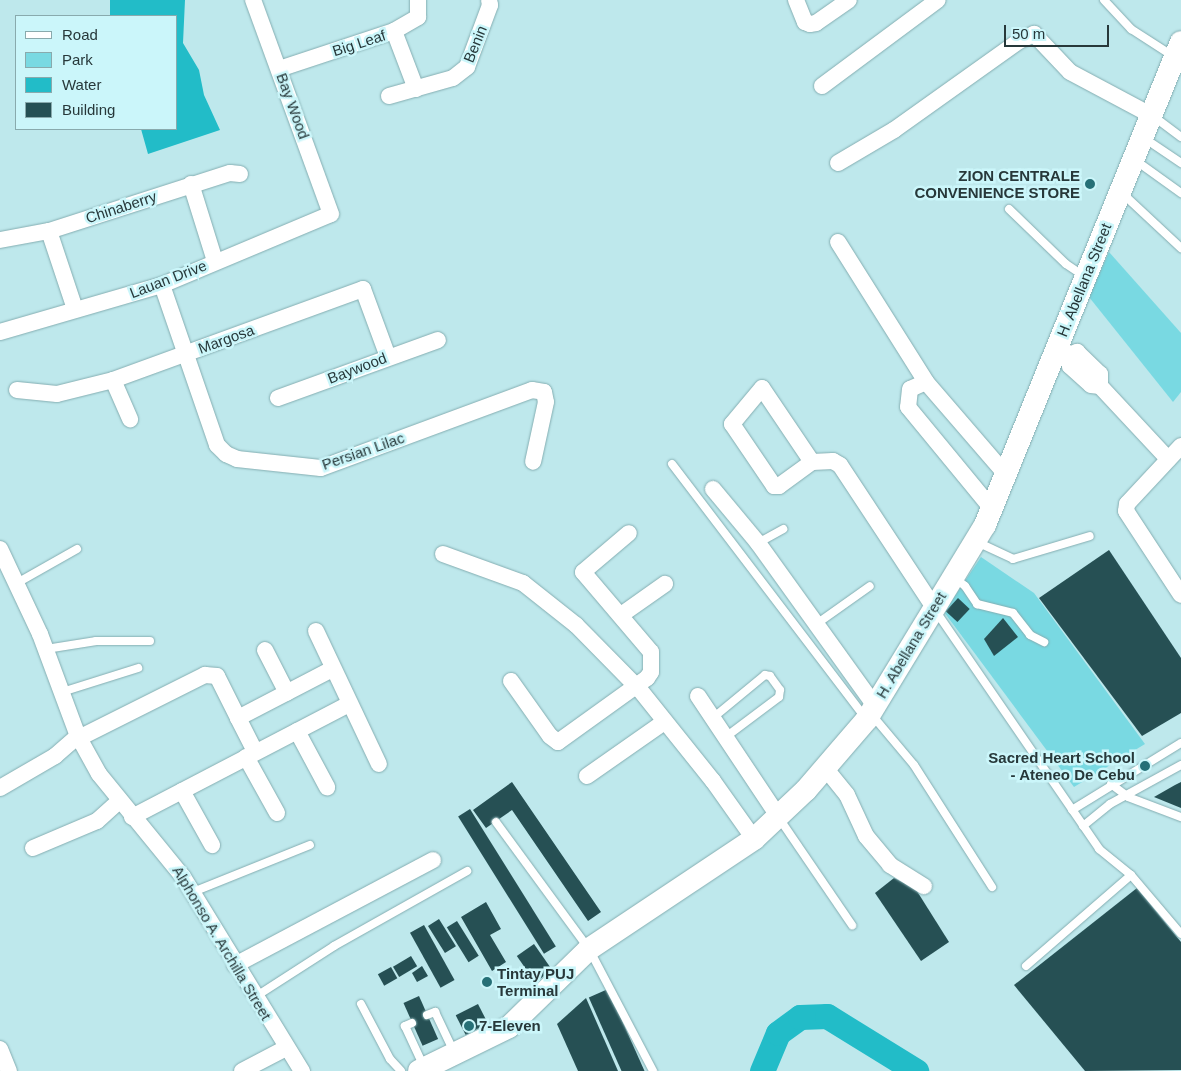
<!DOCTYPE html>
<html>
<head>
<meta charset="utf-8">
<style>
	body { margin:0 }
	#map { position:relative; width:1181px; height:1071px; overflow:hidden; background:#bee8ec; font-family:Arial,sans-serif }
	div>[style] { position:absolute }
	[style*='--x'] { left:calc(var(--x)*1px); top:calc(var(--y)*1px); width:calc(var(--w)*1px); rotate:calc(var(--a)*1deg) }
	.green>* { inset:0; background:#79d9e2 }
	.water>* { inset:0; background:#22bcc8 }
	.river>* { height:25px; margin:-12.5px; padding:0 12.5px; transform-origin:12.5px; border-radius:12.5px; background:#22bcc8 }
	.building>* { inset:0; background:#265054; transform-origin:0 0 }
	.roads { filter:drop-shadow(0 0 1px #84adb1) drop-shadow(0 0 1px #84adb1) }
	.lane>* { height:8px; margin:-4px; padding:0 4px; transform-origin:4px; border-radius:4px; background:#fff }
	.street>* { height:16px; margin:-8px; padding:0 8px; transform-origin:8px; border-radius:8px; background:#fff }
	.secondary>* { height:22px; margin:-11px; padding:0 11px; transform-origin:11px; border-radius:11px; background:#fff }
	.dots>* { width:14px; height:14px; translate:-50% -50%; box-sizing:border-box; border:2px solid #cbf6fa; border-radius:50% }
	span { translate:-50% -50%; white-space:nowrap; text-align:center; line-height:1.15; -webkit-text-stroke:5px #cbf6fa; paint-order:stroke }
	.street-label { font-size:15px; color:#27383a }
	.poi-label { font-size:15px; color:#27383a; font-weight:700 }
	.right { translate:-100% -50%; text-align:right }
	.left { translate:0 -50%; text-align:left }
	.legend { position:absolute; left:15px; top:15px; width:162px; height:115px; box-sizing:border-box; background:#cbf6fa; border:1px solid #89aaad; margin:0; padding:6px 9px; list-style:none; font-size:15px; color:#27383a }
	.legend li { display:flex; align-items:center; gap:10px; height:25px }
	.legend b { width:25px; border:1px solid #89aaad }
	.scale { position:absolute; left:1004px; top:25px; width:105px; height:22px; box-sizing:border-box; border:2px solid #27383a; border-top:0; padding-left:6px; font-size:15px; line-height:18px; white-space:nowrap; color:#27383a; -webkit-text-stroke:4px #cbf6fa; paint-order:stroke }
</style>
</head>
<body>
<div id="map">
	<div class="green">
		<div style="clip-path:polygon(1109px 252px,1181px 333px,1181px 392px,1173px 402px,1089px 297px)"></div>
		<div style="clip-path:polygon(981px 557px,1034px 593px,1145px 744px,1074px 787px,944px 612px)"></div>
	</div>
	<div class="water">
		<div style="clip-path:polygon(110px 0,185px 0,183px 43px,199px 70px,204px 95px,220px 130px,148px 154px,141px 129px,176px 129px,176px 16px,110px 16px)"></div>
	</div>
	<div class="river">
		<div style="--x:762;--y:1071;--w:41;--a:-67.2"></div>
		<div style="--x:778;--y:1033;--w:27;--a:-36"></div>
		<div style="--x:800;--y:1017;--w:27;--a:-2"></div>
		<div style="--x:827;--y:1016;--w:105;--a:31.7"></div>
	</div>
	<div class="building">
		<div style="clip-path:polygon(1109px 550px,1181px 658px,1181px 713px,1142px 736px,1039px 598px)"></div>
		<div style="left:958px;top:598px;width:16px;height:18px;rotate:43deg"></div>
		<div style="clip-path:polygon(1003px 618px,1018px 637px,994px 656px,984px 639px)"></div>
		<div style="clip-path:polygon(512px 782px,601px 912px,588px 921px,512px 810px,486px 828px,473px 810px)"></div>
		<div style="clip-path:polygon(1181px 782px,1181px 808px,1154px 797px,1175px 785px)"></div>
		<div style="left:470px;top:809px;width:162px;height:14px;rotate:58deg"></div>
		<div style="clip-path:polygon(894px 878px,915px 888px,949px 942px,921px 961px,875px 893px)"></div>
		<div style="clip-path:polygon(1137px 888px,1181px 942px,1181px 1070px,1085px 1071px,1014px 985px)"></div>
		<div style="clip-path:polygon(486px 902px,501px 929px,490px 935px,506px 962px,492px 971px,461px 917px)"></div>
		<div style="left:439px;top:919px;width:32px;height:13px;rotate:58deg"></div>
		<div style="left:457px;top:921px;width:41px;height:12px;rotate:58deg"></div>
		<div style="left:424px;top:925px;width:63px;height:16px;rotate:61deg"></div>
		<div style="left:534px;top:944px;width:32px;height:21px;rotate:55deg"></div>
		<div style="left:411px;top:956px;width:12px;height:21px;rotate:59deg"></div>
		<div style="clip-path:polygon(422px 966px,428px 976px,417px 982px,412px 973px)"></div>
		<div style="left:391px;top:967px;width:13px;height:15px;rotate:61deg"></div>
		<div style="left:608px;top:989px;width:90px;height:21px;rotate:66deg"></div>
		<div style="left:419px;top:996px;width:47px;height:17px;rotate:66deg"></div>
		<div style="clip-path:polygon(586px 998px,618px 1071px,578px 1071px,557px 1024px)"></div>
		<div style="left:478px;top:1004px;width:22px;height:25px;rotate:63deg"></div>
	</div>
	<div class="roads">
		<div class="lane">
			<div style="--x:1104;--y:0;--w:40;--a:47"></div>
			<div style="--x:1131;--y:29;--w:50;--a:32.7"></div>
			<div style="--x:1153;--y:116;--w:35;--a:37"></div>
			<div style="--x:1144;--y:138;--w:45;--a:34"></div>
			<div style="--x:1135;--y:160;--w:57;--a:35.7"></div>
			<div style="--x:1122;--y:193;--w:81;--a:43"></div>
			<div style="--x:1009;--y:209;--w:79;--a:44"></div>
			<div style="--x:1066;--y:264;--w:22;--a:34"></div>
			<div style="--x:672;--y:464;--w:318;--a:52.7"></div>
			<div style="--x:977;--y:542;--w:40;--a:25"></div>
			<div style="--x:1013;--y:559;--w:80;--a:-16.6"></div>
			<div style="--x:758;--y:543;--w:29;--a:-29"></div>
			<div style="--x:955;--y:578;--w:13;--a:39"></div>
			<div style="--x:965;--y:586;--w:22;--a:56"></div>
			<div style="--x:977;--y:604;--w:37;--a:14"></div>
			<div style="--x:1013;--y:613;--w:28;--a:52"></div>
			<div style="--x:1030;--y:635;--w:16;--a:27"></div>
			<div style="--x:17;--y:583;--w:69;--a:-29.5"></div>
			<div style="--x:935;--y:610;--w:290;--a:55.5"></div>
			<div style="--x:1099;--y:849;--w:41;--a:39.1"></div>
			<div style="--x:1131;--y:875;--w:77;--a:49.7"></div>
			<div style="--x:815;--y:625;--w:67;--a:-35.3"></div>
			<div style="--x:46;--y:649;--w:51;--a:-9.1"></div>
			<div style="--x:96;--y:641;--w:54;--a:0"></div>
			<div style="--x:62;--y:692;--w:80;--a:-17.5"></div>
			<div style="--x:872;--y:715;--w:65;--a:50"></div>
			<div style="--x:914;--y:765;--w:145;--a:57.4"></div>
			<div style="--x:714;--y:717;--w:66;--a:-39.5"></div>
			<div style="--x:765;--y:675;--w:5;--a:11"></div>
			<div style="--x:770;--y:676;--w:17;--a:54"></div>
			<div style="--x:780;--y:690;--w:7;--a:98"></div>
			<div style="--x:779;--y:697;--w:65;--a:143.1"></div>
			<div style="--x:1111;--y:784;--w:21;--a:37"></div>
			<div style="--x:1128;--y:797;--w:57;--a:20.7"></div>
			<div style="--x:1072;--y:810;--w:128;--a:-31.6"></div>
			<div style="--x:779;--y:818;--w:130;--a:55.7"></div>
			<div style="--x:496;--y:822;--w:157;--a:53.8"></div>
			<div style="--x:589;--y:949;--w:138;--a:62.3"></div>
			<div style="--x:1083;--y:826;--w:35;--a:-39"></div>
			<div style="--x:1110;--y:804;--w:81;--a:-28.8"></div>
			<div style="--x:193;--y:892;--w:126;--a:-21.9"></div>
			<div style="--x:1026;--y:966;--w:139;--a:-40.9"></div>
			<div style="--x:255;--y:997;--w:94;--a:-32.8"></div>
			<div style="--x:334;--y:946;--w:153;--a:-29.4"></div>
			<div style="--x:361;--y:1004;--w:62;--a:62.2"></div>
			<div style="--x:390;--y:1059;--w:16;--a:47"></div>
			<div style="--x:427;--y:1015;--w:9;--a:-21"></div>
			<div style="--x:435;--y:1012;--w:44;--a:64.6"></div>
			<div style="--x:412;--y:1023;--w:8;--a:157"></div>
			<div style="--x:405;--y:1026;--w:45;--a:65.1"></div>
		</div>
		<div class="street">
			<div style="--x:796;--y:0;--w:24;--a:68"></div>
			<div style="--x:805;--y:22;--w:5;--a:22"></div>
			<div style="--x:810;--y:24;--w:6;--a:-9"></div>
			<div style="--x:816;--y:23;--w:40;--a:-34.9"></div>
			<div style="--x:394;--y:31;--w:62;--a:69.2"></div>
			<div style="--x:279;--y:69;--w:121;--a:-18.3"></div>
			<div style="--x:394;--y:31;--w:28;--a:-30"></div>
			<div style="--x:418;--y:17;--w:17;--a:-90"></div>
			<div style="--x:822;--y:86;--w:144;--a:-36.6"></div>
			<div style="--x:389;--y:96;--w:66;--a:-15.7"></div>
			<div style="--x:453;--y:78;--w:18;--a:-38"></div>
			<div style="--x:467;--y:67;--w:66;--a:-69.6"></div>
			<div style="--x:490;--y:5;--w:5;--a:-101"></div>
			<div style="--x:838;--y:163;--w:65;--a:-30.5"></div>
			<div style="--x:894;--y:130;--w:153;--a:-35.5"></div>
			<div style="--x:1019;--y:41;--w:17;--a:-25"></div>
			<div style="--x:1034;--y:34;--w:52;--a:46.5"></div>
			<div style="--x:1070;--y:72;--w:92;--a:28"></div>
			<div style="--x:191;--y:184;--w:81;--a:72.7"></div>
			<div style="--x:49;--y:231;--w:82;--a:71.6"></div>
			<div style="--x:0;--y:240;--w:50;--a:-10.4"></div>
			<div style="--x:49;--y:231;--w:190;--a:-17.8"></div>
			<div style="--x:230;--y:173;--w:10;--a:6"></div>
			<div style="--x:838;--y:242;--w:165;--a:57.8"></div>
			<div style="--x:926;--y:382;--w:124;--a:49.2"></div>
			<div style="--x:162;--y:285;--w:169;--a:71"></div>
			<div style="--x:217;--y:445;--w:13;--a:45"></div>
			<div style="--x:226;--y:454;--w:12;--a:24"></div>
			<div style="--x:237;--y:459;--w:84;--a:6.1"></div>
			<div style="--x:321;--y:468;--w:225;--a:-20.3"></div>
			<div style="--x:532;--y:390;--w:12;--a:9"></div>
			<div style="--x:544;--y:392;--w:10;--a:79"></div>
			<div style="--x:546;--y:402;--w:61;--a:102.2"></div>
			<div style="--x:0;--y:332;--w:169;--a:-16.2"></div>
			<div style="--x:162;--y:285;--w:183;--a:-22.8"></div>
			<div style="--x:331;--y:214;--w:228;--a:-110"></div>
			<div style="--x:1058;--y:345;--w:15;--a:42"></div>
			<div style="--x:1069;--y:355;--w:11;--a:85"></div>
			<div style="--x:1070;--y:366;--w:28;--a:42"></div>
			<div style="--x:1091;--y:385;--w:9;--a:6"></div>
			<div style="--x:1100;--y:386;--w:100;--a:47"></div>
			<div style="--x:1069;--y:355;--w:9;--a:-21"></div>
			<div style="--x:1077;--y:352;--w:32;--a:44"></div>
			<div style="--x:1100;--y:374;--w:12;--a:90"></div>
			<div style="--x:113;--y:380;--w:43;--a:66.4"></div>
			<div style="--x:926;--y:382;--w:17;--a:156"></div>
			<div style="--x:910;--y:389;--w:18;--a:96"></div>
			<div style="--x:908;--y:407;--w:132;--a:50.5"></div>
			<div style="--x:17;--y:390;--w:40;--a:5.7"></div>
			<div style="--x:57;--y:394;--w:58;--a:-14"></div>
			<div style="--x:113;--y:380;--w:266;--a:-20"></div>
			<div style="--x:363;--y:289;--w:72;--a:69.8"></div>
			<div style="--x:278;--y:398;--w:170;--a:-19.9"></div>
			<div style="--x:1181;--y:446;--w:79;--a:133"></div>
			<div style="--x:1127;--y:504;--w:7;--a:98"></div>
			<div style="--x:1126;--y:511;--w:100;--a:56.8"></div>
			<div style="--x:812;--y:462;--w:89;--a:-124"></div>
			<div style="--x:762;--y:388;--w:47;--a:129.8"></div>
			<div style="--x:732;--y:424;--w:75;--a:55.9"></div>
			<div style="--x:774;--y:486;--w:5;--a:0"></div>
			<div style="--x:779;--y:486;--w:41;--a:-36"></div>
			<div style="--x:812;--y:462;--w:21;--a:-3"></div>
			<div style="--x:833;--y:461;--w:8;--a:30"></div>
			<div style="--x:840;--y:465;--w:169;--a:56.6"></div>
			<div style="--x:713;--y:489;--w:70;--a:50.2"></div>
			<div style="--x:758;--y:543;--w:201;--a:54.3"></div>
			<div style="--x:0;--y:549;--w:94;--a:64.8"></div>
			<div style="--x:40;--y:634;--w:109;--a:69.6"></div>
			<div style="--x:78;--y:736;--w:43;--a:61.1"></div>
			<div style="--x:99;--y:774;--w:133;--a:50.8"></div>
			<div style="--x:183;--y:877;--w:228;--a:58.5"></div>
			<div style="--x:443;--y:554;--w:85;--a:19.9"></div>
			<div style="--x:523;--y:583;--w:68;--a:38.4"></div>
			<div style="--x:576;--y:625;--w:91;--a:45.4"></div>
			<div style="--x:640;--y:690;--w:117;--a:51.3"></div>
			<div style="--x:713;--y:781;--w:71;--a:54.7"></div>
			<div style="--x:621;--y:615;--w:54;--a:-35.2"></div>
			<div style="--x:316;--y:631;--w:147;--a:64.7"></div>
			<div style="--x:265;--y:650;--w:48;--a:62.9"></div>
			<div style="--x:511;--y:681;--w:67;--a:54.7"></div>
			<div style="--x:550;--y:736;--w:10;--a:37"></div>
			<div style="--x:558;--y:742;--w:110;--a:-35.7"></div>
			<div style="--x:647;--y:678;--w:7;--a:-56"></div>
			<div style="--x:651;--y:672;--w:20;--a:-90"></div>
			<div style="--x:651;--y:652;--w:105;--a:-130.4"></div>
			<div style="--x:583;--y:572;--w:60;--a:-40.3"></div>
			<div style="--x:698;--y:696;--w:144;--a:56.3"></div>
			<div style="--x:238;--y:718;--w:38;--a:63"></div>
			<div style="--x:297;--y:731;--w:64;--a:61.8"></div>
			<div style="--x:79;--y:738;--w:141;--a:-26.6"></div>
			<div style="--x:205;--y:675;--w:12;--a:5"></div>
			<div style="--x:217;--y:676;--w:47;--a:63.4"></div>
			<div style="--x:238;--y:718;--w:106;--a:-27.5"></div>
			<div style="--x:246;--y:757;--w:64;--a:61"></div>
			<div style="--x:826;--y:769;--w:33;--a:51"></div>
			<div style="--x:847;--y:795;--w:45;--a:65.1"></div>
			<div style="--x:866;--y:836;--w:38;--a:50"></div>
			<div style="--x:890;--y:865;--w:40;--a:32"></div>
			<div style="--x:587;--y:776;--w:94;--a:-35"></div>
			<div style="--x:0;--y:788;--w:64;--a:-30.2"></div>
			<div style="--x:55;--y:756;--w:30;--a:-41"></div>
			<div style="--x:182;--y:791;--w:62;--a:60.9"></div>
			<div style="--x:132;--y:817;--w:245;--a:-27.5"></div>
			<div style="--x:33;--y:848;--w:69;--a:-22.9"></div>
			<div style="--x:97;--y:821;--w:30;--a:-42"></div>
			<div style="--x:235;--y:965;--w:224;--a:-27.9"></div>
			<div style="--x:0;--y:1049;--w:24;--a:68"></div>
			<div style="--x:242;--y:1071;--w:50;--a:-27.6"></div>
		</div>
		<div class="secondary">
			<div style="--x:419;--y:1071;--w:100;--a:-26.1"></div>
			<div style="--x:509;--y:1027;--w:112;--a:-44.3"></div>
			<div style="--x:589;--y:949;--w:198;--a:-33.7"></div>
			<div style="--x:754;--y:839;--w:71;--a:-43.3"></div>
			<div style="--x:806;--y:790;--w:94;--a:-49.3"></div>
			<div style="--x:867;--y:719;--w:227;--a:-58.7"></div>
			<div style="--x:985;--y:525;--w:521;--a:-67.91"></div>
		</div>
	</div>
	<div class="dots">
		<div style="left:1090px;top:184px;background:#267077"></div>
		<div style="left:1145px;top:766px;background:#267077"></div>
		<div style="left:487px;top:982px;background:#267077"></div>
		<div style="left:469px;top:1026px;background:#267077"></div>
	</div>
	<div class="street-label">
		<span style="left:359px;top:43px;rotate:-18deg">Big Leaf</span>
		<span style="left:475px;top:44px;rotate:-68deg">Benin</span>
		<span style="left:293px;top:106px;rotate:70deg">Bay Wood</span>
		<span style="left:121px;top:207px;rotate:-18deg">Chinaberry</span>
		<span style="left:168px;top:279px;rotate:-21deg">Lauan Drive</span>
		<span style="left:1084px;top:280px;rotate:-68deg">H. Abellana Street</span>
		<span style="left:226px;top:339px;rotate:-20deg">Margosa</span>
		<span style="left:357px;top:368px;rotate:-21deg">Baywood</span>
		<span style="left:363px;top:451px;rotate:-19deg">Persian Lilac</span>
		<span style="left:911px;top:645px;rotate:-59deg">H. Abellana Street</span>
		<span style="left:222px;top:943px;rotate:59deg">Alphonso A. Archilla Street</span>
	</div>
	<div class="poi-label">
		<span class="right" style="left:1080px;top:184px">ZION CENTRALE<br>CONVENIENCE STORE</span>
		<span class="right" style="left:1135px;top:766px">Sacred Heart School<br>- Ateneo De Cebu</span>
		<span class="left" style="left:497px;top:982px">Tintay PUJ<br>Terminal</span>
		<span class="left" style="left:479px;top:1026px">7-Eleven</span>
	</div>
	<ul class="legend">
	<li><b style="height:6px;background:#fff"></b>Road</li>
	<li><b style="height:14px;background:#79d9e2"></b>Park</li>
	<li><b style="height:14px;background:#22bcc8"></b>Water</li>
	<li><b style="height:14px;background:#265054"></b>Building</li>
	</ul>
	<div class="scale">50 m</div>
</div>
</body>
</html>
